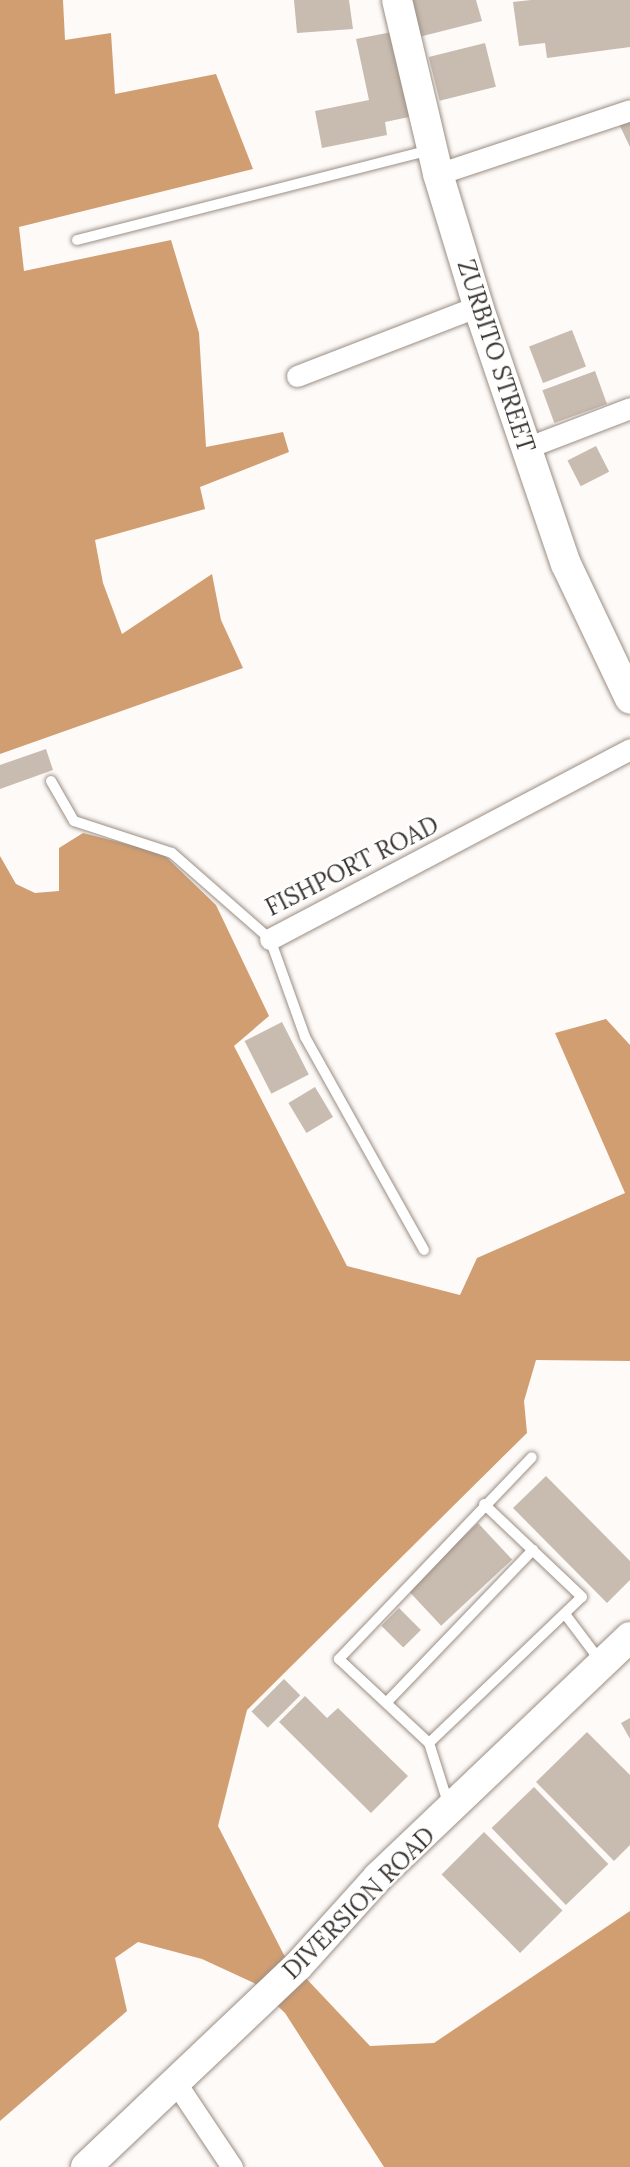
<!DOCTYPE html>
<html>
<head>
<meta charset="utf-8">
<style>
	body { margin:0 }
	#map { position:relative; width:630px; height:2167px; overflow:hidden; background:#fdfaf8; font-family:Lora,serif }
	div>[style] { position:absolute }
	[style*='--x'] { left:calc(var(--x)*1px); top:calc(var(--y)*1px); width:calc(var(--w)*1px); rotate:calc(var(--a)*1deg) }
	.water>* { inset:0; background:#d19e72 }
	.building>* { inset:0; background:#c8bbb0; transform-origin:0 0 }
	.roads { filter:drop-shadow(0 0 2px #9b8e83) drop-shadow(0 0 2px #9b8e83) }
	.lane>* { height:10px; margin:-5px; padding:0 5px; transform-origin:5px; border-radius:5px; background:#fff }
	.street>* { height:21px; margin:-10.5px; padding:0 10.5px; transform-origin:10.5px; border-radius:10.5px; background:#fff }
	.secondary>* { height:30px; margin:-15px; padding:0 15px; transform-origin:15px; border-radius:15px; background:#fff }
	span { translate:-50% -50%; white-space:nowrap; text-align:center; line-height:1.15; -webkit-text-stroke:5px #fff; paint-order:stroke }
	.street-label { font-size:24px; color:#3b3632 }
</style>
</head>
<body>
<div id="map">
	<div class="water">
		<div style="clip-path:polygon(0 0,63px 0,65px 40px,111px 33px,115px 94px,216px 74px,253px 169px,19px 227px,24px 271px,171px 240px,199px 333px,206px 447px,283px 432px,289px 452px,200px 487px,205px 509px,95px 540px,103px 583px,122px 634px,212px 574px,221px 620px,243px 668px,0 754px)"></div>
		<div style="clip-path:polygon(83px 833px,162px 853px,216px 905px,269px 1016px,234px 1046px,347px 1266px,460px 1295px,477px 1258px,625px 1193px,555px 1033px,606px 1019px,630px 1045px,630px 1361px,536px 1360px,524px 1401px,527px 1433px,247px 1710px,218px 1826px,284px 1955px,370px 2046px,434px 2043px,630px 1911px,630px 2167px,384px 2167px,285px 2013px,254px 1983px,202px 1959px,138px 1942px,115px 1958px,127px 2011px,0 2121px,0 856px,16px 884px,35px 893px,59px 891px,59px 848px)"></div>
	</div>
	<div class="building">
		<div style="clip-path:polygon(294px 0,349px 0,353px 29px,297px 33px)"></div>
		<div style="clip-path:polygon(406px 0,476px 0,482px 21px,411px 39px)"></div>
		<div style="clip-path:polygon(531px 0,630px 0,630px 47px,547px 58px,545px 43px,519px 46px,513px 2px)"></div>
		<div style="clip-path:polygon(397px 31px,414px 116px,385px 122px,387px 135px,322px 148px,315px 111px,369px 100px,356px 39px)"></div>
		<div style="left:485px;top:43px;width:45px;height:58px;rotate:76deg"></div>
		<div style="clip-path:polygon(630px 120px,630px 147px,619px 124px)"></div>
		<div style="left:572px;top:330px;width:39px;height:46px;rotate:69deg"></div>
		<div style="left:595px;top:371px;width:35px;height:56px;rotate:70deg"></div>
		<div style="left:596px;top:446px;width:29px;height:32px;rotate:63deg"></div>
		<div style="clip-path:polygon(46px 749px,53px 770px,0 789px,0 765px)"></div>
		<div style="left:282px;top:1022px;width:59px;height:42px;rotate:63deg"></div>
		<div style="left:315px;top:1087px;width:35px;height:31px;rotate:59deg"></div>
		<div style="clip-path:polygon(546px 1476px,630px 1561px,630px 1580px,607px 1603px,513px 1508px)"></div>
		<div style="left:478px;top:1523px;width:50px;height:97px;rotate:47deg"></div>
		<div style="left:399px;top:1608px;width:31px;height:25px;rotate:45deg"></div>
		<div style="left:284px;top:1679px;width:23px;height:46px;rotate:45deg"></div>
		<div style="clip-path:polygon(305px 1696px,327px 1718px,338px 1708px,408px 1776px,371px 1813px,279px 1722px)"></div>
		<div style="clip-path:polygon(630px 1718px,630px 1739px,621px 1723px)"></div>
		<div style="clip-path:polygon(587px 1732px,630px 1775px,630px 1845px,614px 1861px,536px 1782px)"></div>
		<div style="left:534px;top:1787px;width:107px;height:59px;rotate:46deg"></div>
		<div style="left:484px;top:1832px;width:111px;height:60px;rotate:45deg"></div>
	</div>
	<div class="roads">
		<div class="lane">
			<div style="--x:77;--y:240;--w:364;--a:-14.3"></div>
			<div style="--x:51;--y:781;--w:46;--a:60.1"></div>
			<div style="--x:74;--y:821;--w:103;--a:18.1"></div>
			<div style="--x:172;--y:853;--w:130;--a:41.3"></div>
			<div style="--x:270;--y:939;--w:104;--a:70.3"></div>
			<div style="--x:305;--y:1037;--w:244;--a:60.8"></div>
			<div style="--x:565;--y:1614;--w:60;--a:53.1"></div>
			<div style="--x:387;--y:1702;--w:211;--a:-46.2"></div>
			<div style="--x:429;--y:1743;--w:211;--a:-43.7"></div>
			<div style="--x:582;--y:1597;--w:135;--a:-136.5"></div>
			<div style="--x:449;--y:1806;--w:66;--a:-107.6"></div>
			<div style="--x:429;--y:1743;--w:123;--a:-137"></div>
			<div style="--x:339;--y:1659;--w:279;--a:-46.3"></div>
		</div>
		<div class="street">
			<div style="--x:438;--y:174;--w:202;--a:-18.4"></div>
			<div style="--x:297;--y:376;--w:194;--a:-21.1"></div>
			<div style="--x:526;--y:448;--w:111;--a:-21"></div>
			<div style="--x:270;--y:939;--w:407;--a:-27.8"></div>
			<div style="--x:176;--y:2083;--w:101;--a:56.3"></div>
		</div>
		<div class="secondary">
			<div style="--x:397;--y:0;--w:179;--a:76.7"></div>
			<div style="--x:438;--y:174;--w:138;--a:73.1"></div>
			<div style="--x:478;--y:306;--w:273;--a:71.2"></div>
			<div style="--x:566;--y:564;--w:149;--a:64.6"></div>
			<div style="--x:86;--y:2167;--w:292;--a:-43.5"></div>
			<div style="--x:298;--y:1966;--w:120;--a:-48"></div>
			<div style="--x:378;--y:1877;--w:348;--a:-43.6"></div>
		</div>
	</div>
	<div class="street-label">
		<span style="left:496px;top:356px;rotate:72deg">ZURBITO STREET</span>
		<span style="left:352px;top:866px;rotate:-27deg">FISHPORT ROAD</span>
		<span style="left:359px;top:1903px;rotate:-45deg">DIVERSION ROAD</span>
	</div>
</div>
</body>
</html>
